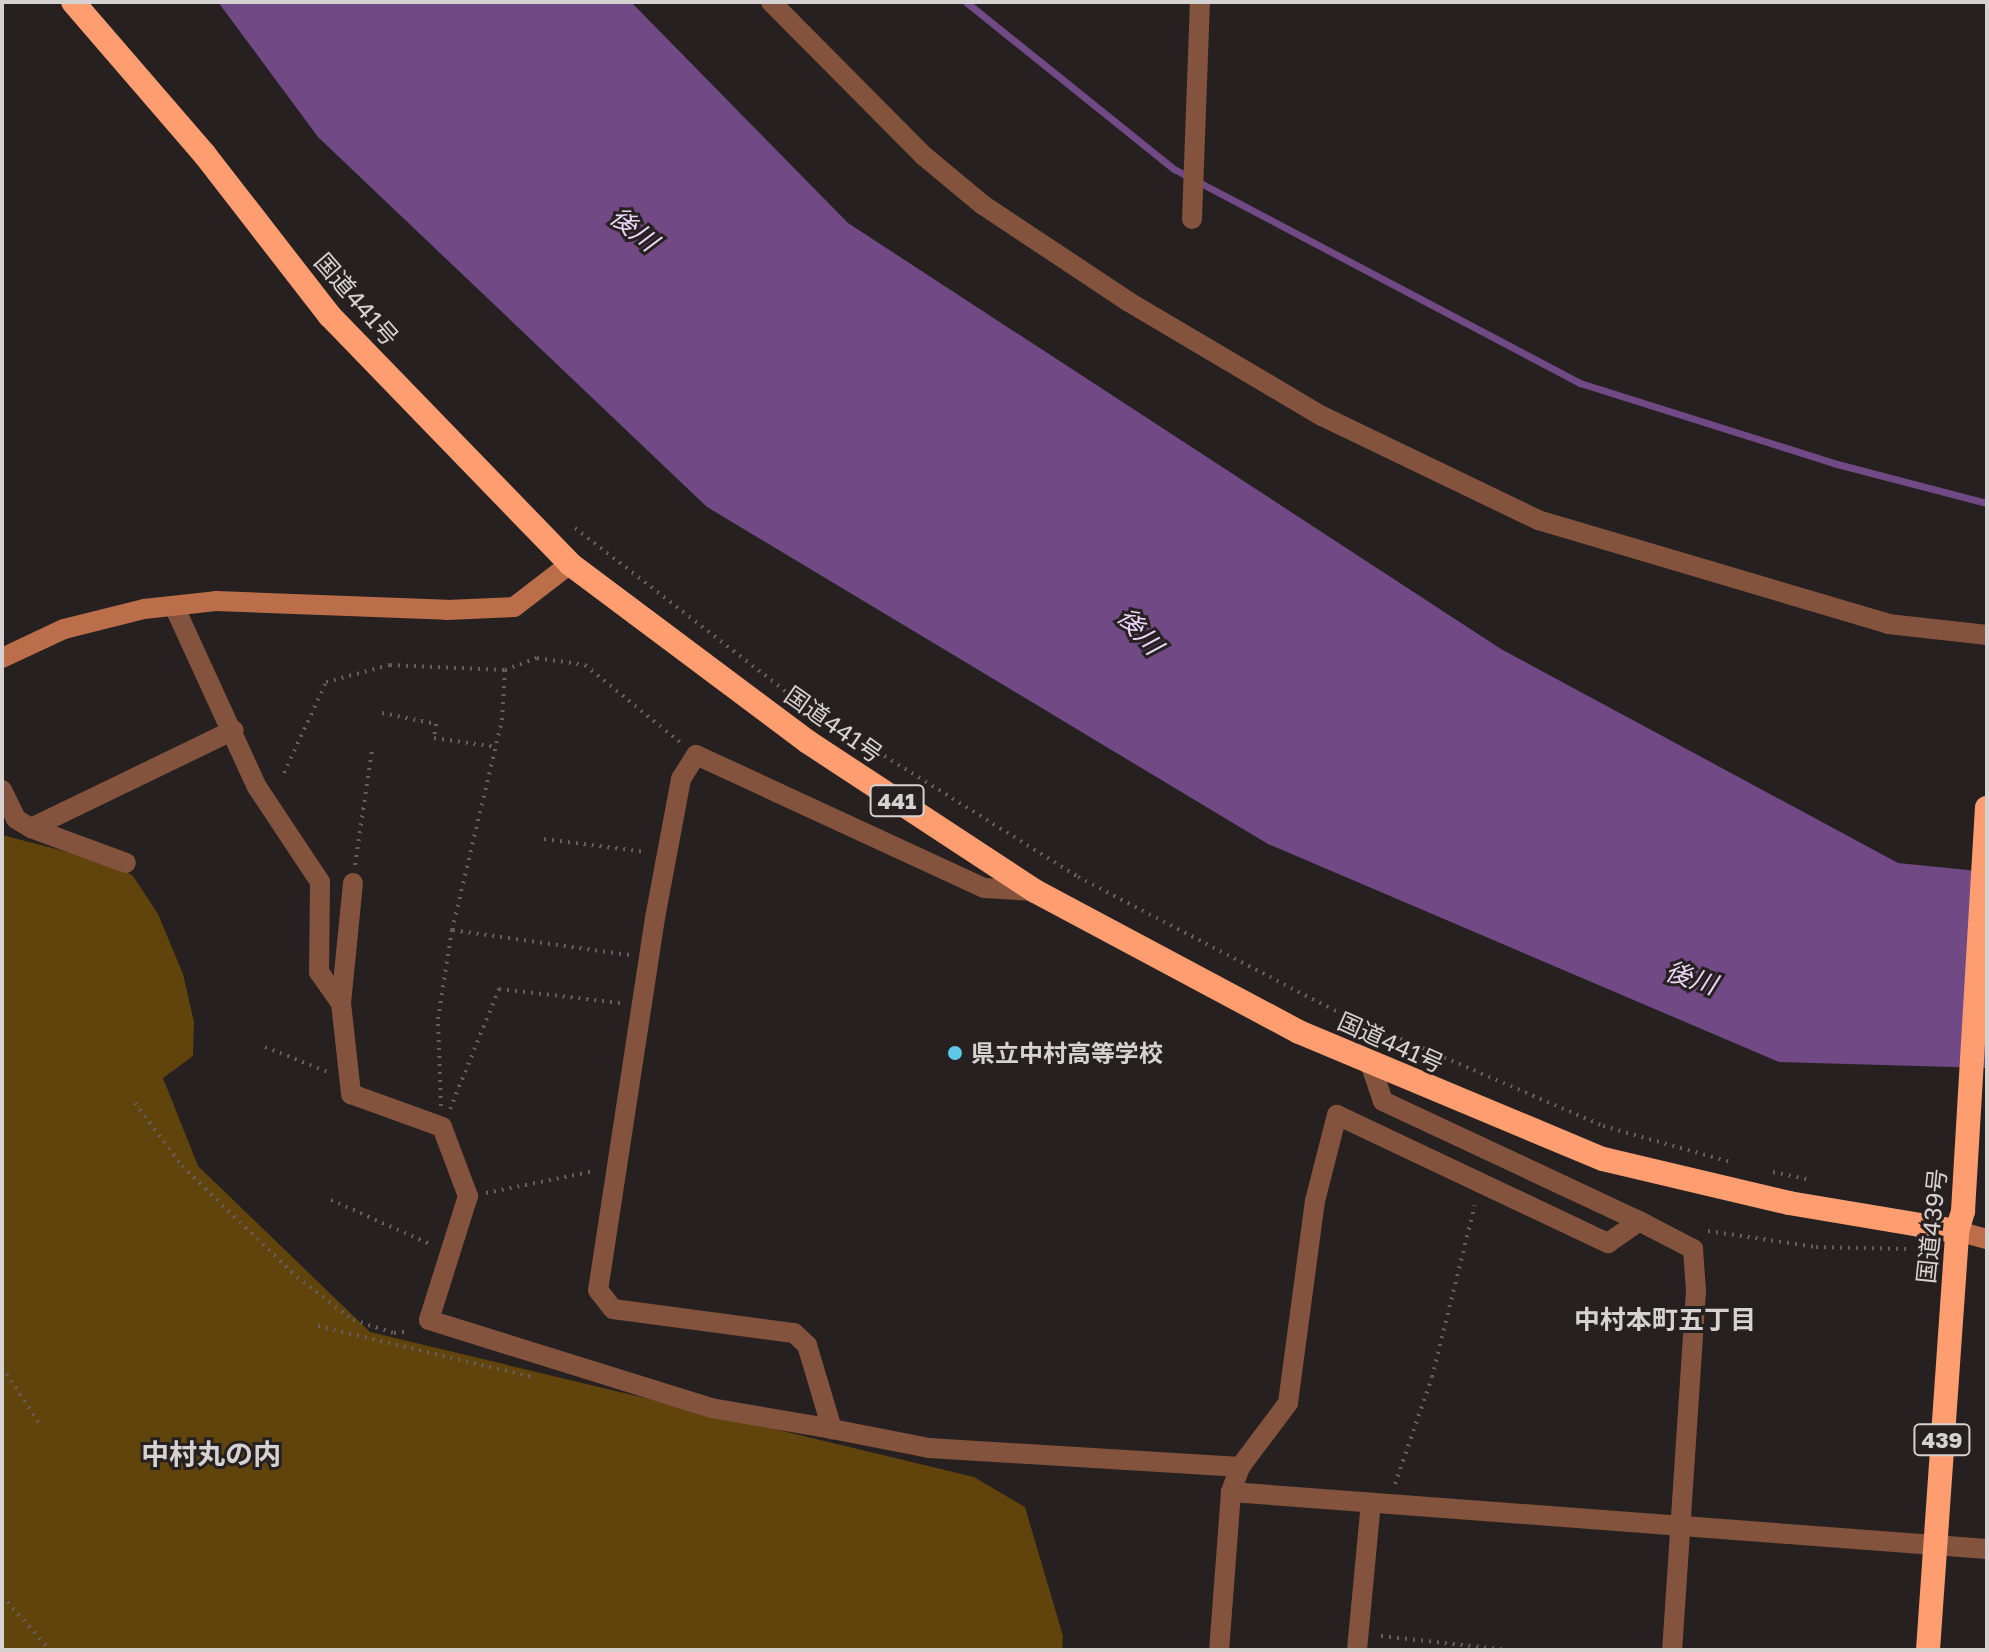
<!DOCTYPE html>
<html>
<head>
<meta charset="utf-8">
<style>
	body { margin:0 }
	#map { position:relative; width:1989px; height:1652px; overflow:hidden; background:#272020; font-family:"Golos Text","Noto Sans JP",sans-serif }
	div>[style] { position:absolute }
	[style*='--x'] { left:calc(var(--x)*1px); top:calc(var(--y)*1px); width:calc(var(--w)*1px); rotate:calc(var(--a)*1deg) }
	.green>* { inset:0; background:#61430c }
	.water>* { inset:0; background:#704985 }
	.stream>* { height:7px; margin:-3.5px; padding:0 3.5px; transform-origin:3.5px; border-radius:3.5px; background:#704985 }
	.path>* { height:4px; margin-top:-2px; transform-origin:0; background:repeating-linear-gradient(90deg,#655e5e 0 2px,transparent 0 8px) }
	.street>* { height:20px; margin:-10px; padding:0 10px; transform-origin:10px; border-radius:10px; background:#84533d }
	.secondary>* { height:20px; margin:-10px; padding:0 10px; transform-origin:10px; border-radius:10px; background:#bb6e49 }
	.highway>* { height:24px; margin:-12px; padding:0 12px; transform-origin:12px; border-radius:12px; background:#fe9e70 }
	.dots>* { width:22px; height:22px; translate:-50% -50%; box-sizing:border-box; border:4px solid #272020; border-radius:50% }
	span { translate:-50% -50%; white-space:nowrap; text-align:center; line-height:1.15; -webkit-text-stroke:6px #272020; paint-order:stroke }
	.shield-label span { padding:2px 6px; background:#272020; border:2px solid; border-radius:6px; -webkit-text-stroke-width:0 }
	.shield-label { font-size:22px; color:#d7d2d2; font-weight:700 }
	.street-label { font-size:24px; color:#d7d2d2 }
	.poi-label { font-size:24px; color:#d7d2d2; font-weight:700 }
	.left { translate:0 -50%; text-align:left }
	.water-label { font-size:26px; color:#ead4f7; font-style:italic }
	.neighbourhood-label { font-size:26px; color:#d7d2d2; font-weight:700 }
	.quarter-label { font-size:28px; color:#d7d2d2; font-weight:700 }
	.frame { position:absolute; inset:0; border:4px solid #d7d2d2; pointer-events:none }
</style>
</head>
<body>
<div id="map">
	<div class="green">
		<div style="clip-path:polygon(2px 835px,114px 864px,133px 876px,158px 914px,183px 974px,194px 1022px,193px 1056px,163px 1078px,198px 1166px,370px 1332px,974px 1477px,1025px 1507px,1063px 1636px,1062px 1650px,2px 1650px)"></div>
	</div>
	<div class="water">
		<div style="clip-path:polygon(218px 2px,631px 2px,848px 223px,1501px 649px,1898px 863px,1987px 872px,1987px 1068px,1779px 1062px,1268px 844px,707px 507px,318px 137px)"></div>
	</div>
	<div class="stream">
		<div style="--x:966;--y:2;--w:267;--a:38.8"></div>
		<div style="--x:1174;--y:169;--w:459;--a:27.8"></div>
		<div style="--x:1580;--y:383;--w:269;--a:17.5"></div>
		<div style="--x:1837;--y:464;--w:155;--a:14.6"></div>
	</div>
	<div class="path">
		<div style="--x:575;--y:528;--w:289;--a:37.8"></div>
		<div style="--x:803;--y:705;--w:324;--a:32"></div>
		<div style="--x:1078;--y:877;--w:288;--a:27.5"></div>
		<div style="--x:1334;--y:1010;--w:293;--a:23.3"></div>
		<div style="--x:1603;--y:1126;--w:132;--a:15.8"></div>
		<div style="--x:382;--y:713;--w:55;--a:11.5"></div>
		<div style="--x:436;--y:724;--w:14;--a:98"></div>
		<div style="--x:434;--y:738;--w:63;--a:8.3"></div>
		<div style="--x:284;--y:773;--w:100;--a:-65.2"></div>
		<div style="--x:326;--y:682;--w:66;--a:-14.9"></div>
		<div style="--x:390;--y:665;--w:115;--a:2.5"></div>
		<div style="--x:544;--y:839;--w:103;--a:7.3"></div>
		<div style="--x:355;--y:865;--w:116;--a:-81.6"></div>
		<div style="--x:629;--y:955;--w:179;--a:-172"></div>
		<div style="--x:452;--y:930;--w:216;--a:-76.6"></div>
		<div style="--x:502;--y:720;--w:50;--a:-86.6"></div>
		<div style="--x:505;--y:670;--w:34;--a:-21"></div>
		<div style="--x:537;--y:658;--w:49;--a:8.3"></div>
		<div style="--x:585;--y:665;--w:124;--a:39.1"></div>
		<div style="--x:265;--y:1047;--w:68;--a:21.6"></div>
		<div style="--x:135;--y:1103;--w:79;--a:53.3"></div>
		<div style="--x:182;--y:1166;--w:160;--a:44"></div>
		<div style="--x:297;--y:1277;--w:71;--a:37.5"></div>
		<div style="--x:353;--y:1320;--w:43;--a:17.6"></div>
		<div style="--x:394;--y:1333;--w:16;--a:-7"></div>
		<div style="--x:441;--y:1106;--w:87;--a:-92"></div>
		<div style="--x:438;--y:1019;--w:90;--a:-81.1"></div>
		<div style="--x:450;--y:1109;--w:130;--a:-67.8"></div>
		<div style="--x:499;--y:989;--w:122;--a:6.6"></div>
		<div style="--x:1773;--y:1172;--w:40;--a:12"></div>
		<div style="--x:486;--y:1193;--w:111;--a:-11.4"></div>
		<div style="--x:331;--y:1200;--w:108;--a:24"></div>
		<div style="--x:1708;--y:1231;--w:109;--a:8.4"></div>
		<div style="--x:1816;--y:1247;--w:90;--a:1.3"></div>
		<div style="--x:318;--y:1326;--w:220;--a:13.4"></div>
		<div style="--x:2;--y:1367;--w:71;--a:56.5"></div>
		<div style="--x:1395;--y:1484;--w:113;--a:-70.9"></div>
		<div style="--x:1432;--y:1377;--w:177;--a:-76"></div>
		<div style="--x:2;--y:1596;--w:72;--a:48.4"></div>
		<div style="--x:1381;--y:1636;--w:128;--a:6.3"></div>
	</div>
	<div class="street">
		<div style="--x:771;--y:2;--w:217;--a:45.2"></div>
		<div style="--x:924;--y:156;--w:77;--a:39.7"></div>
		<div style="--x:983;--y:205;--w:175;--a:33.6"></div>
		<div style="--x:1129;--y:302;--w:224;--a:30.6"></div>
		<div style="--x:1322;--y:416;--w:240;--a:25.7"></div>
		<div style="--x:1538;--y:520;--w:365;--a:16.5"></div>
		<div style="--x:1888;--y:624;--w:100;--a:6.3"></div>
		<div style="--x:1192;--y:219;--w:217;--a:-87.9"></div>
		<div style="--x:174;--y:606;--w:199;--a:65.4"></div>
		<div style="--x:257;--y:787;--w:114;--a:56.4"></div>
		<div style="--x:320;--y:882;--w:90;--a:90.6"></div>
		<div style="--x:319;--y:972;--w:38;--a:55"></div>
		<div style="--x:2;--y:790;--w:32;--a:64"></div>
		<div style="--x:16;--y:819;--w:17;--a:31"></div>
		<div style="--x:31;--y:828;--w:101;--a:20.2"></div>
		<div style="--x:31;--y:828;--w:225;--a:-25.8"></div>
		<div style="--x:353;--y:883;--w:121;--a:95.7"></div>
		<div style="--x:341;--y:1003;--w:92;--a:83.7"></div>
		<div style="--x:351;--y:1094;--w:97;--a:19.9"></div>
		<div style="--x:442;--y:1127;--w:74;--a:69.4"></div>
		<div style="--x:468;--y:1196;--w:130;--a:107.5"></div>
		<div style="--x:429;--y:1320;--w:295;--a:17.3"></div>
		<div style="--x:711;--y:1408;--w:123;--a:9.8"></div>
		<div style="--x:1035;--y:891;--w:51;--a:-176.6"></div>
		<div style="--x:984;--y:888;--w:317;--a:-155.2"></div>
		<div style="--x:696;--y:755;--w:28;--a:122"></div>
		<div style="--x:681;--y:779;--w:141;--a:100.6"></div>
		<div style="--x:655;--y:918;--w:376;--a:98.7"></div>
		<div style="--x:598;--y:1290;--w:24;--a:52"></div>
		<div style="--x:613;--y:1309;--w:183;--a:7.6"></div>
		<div style="--x:794;--y:1333;--w:18;--a:43"></div>
		<div style="--x:807;--y:1345;--w:88;--a:73.4"></div>
		<div style="--x:832;--y:1429;--w:99;--a:11.1"></div>
		<div style="--x:929;--y:1448;--w:312;--a:3.5"></div>
		<div style="--x:1240;--y:1467;--w:27;--a:110"></div>
		<div style="--x:1231;--y:1492;--w:158;--a:94.3"></div>
		<div style="--x:1639;--y:1221;--w:61;--a:27.4"></div>
		<div style="--x:1693;--y:1249;--w:42;--a:85.9"></div>
		<div style="--x:1696;--y:1291;--w:360;--a:93.8"></div>
		<div style="--x:1240;--y:1467;--w:80;--a:-53.1"></div>
		<div style="--x:1288;--y:1403;--w:204;--a:-82.4"></div>
		<div style="--x:1315;--y:1201;--w:89;--a:-75.7"></div>
		<div style="--x:1337;--y:1115;--w:300;--a:25.3"></div>
		<div style="--x:1608;--y:1243;--w:38;--a:-35"></div>
		<div style="--x:1639;--y:1221;--w:283;--a:-154.9"></div>
		<div style="--x:1383;--y:1101;--w:39;--a:-109"></div>
		<div style="--x:1231;--y:1492;--w:758;--a:4.31"></div>
		<div style="--x:1357;--y:1650;--w:148;--a:-84.6"></div>
	</div>
	<div class="secondary">
		<div style="--x:2;--y:658;--w:68;--a:-25.1"></div>
		<div style="--x:64;--y:629;--w:82;--a:-14"></div>
		<div style="--x:144;--y:609;--w:72;--a:-6.3"></div>
		<div style="--x:216;--y:601;--w:231;--a:2.2"></div>
		<div style="--x:447;--y:610;--w:67;--a:-2.6"></div>
		<div style="--x:514;--y:607;--w:71;--a:-37.5"></div>
		<div style="--x:1957;--y:1231;--w:31;--a:15"></div>
	</div>
	<div class="highway">
		<div style="--x:73;--y:2;--w:202;--a:49.2"></div>
		<div style="--x:205;--y:155;--w:204;--a:52.2"></div>
		<div style="--x:330;--y:316;--w:345;--a:45.9"></div>
		<div style="--x:570;--y:564;--w:297;--a:36.8"></div>
		<div style="--x:808;--y:742;--w:272;--a:33.3"></div>
		<div style="--x:1035;--y:891;--w:299;--a:28.1"></div>
		<div style="--x:1299;--y:1032;--w:329;--a:22.7"></div>
		<div style="--x:1603;--y:1159;--w:191;--a:13.3"></div>
		<div style="--x:1789;--y:1203;--w:170;--a:9.5"></div>
		<div style="--x:1928;--y:1650;--w:420;--a:-86"></div>
		<div style="--x:1957;--y:1231;--w:21;--a:-73"></div>
		<div style="--x:1963;--y:1211;--w:404;--a:-86.6"></div>
	</div>
	<div class="dots">
		<div style="left:955px;top:1053px;background:#5cc7e7"></div>
	</div>
	<div class="shield-label">
		<span style="left:897px;top:801px">441</span>
		<span style="left:1942px;top:1440px">439</span>
	</div>
	<div class="street-label">
		<span style="left:357px;top:299px;rotate:49deg">国道441号</span>
		<span style="left:834px;top:724px;rotate:35deg">国道441号</span>
		<span style="left:1391px;top:1042px;rotate:24deg">国道441号</span>
		<span style="left:1931px;top:1226px;rotate:-84deg">国道439号</span>
	</div>
	<div class="poi-label">
		<span class="left" style="left:971px;top:1053px">県立中村高等学校</span>
	</div>
	<div class="water-label">
		<span style="left:634px;top:229px;rotate:39deg">後川</span>
		<span style="left:1140px;top:631px;rotate:48deg">後川</span>
		<span style="left:1691px;top:978px;rotate:18deg">後川</span>
	</div>
	<div class="neighbourhood-label">
		<span style="left:1665px;top:1320px">中村本町五丁目</span>
	</div>
	<div class="quarter-label">
		<span style="left:211px;top:1454px">中村丸の内</span>
	</div>
	<div class="frame"></div>
</div>
</body>
</html>
